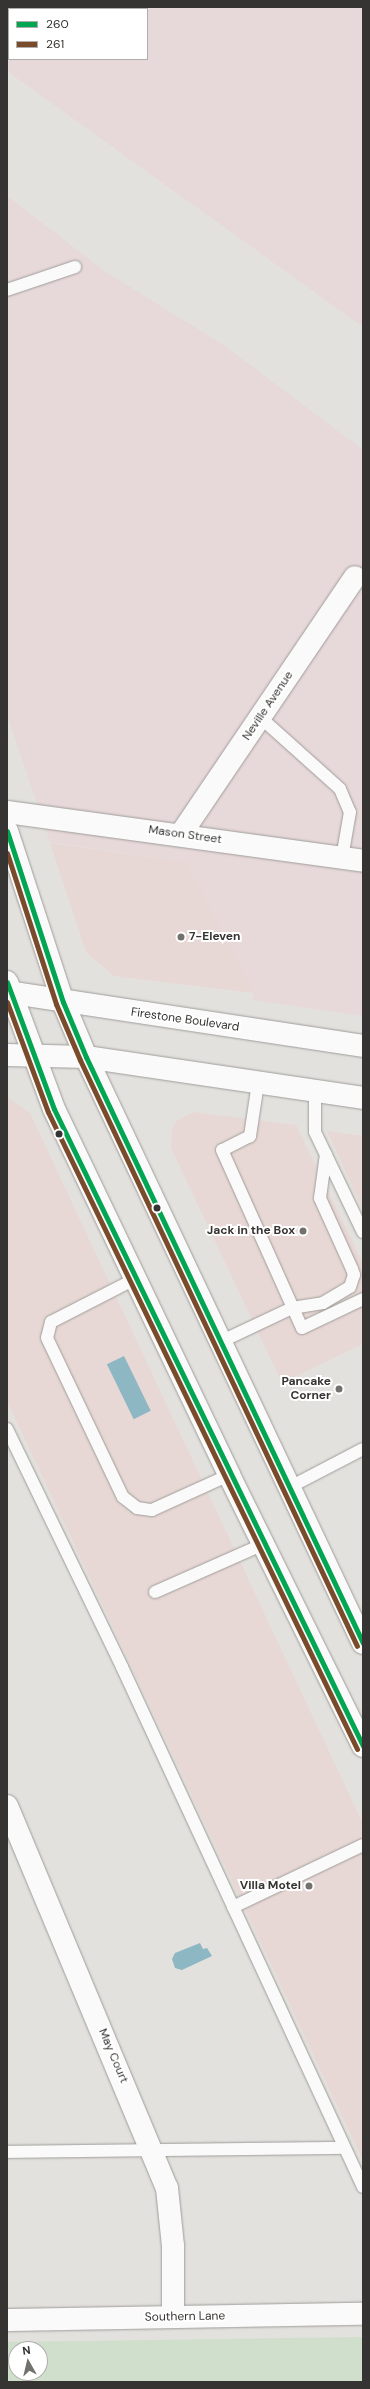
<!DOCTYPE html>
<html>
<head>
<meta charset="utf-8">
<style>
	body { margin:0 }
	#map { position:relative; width:370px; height:2389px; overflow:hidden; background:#e3e1dd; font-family:"DM Sans",sans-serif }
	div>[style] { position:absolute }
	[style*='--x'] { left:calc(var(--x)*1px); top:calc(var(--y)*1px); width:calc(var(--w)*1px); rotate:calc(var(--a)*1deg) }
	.commercial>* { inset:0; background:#e8d8d5 }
	.industrial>* { inset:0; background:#e7d8d9 }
	.green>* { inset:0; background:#d0decc }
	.water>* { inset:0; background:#8db7c2; transform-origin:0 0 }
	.roads { filter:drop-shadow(0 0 1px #9e9d9a) drop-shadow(0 0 1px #9e9d9a) }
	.lane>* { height:12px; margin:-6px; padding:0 6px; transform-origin:6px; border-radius:6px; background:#fbfafa }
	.street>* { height:22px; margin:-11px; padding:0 11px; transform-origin:11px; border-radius:11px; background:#fbfafa }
	.primary>* { height:22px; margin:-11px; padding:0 11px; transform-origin:11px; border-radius:11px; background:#fbfafa }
	.bus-1>* { height:5px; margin:-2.5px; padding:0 2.5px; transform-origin:2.5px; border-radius:2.5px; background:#00a651 }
	.bus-2>* { height:5px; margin:-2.5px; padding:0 2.5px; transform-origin:2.5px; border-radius:2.5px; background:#7a4b2a }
	.dots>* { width:11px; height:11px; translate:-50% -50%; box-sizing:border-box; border:2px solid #fff; border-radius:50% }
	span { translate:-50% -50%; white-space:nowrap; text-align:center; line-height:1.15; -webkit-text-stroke:4px #fff; paint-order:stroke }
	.street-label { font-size:12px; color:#363432 }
	.poi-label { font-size:12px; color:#363432; font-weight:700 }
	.left { translate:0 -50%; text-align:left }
	.right { translate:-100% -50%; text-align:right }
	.frame { position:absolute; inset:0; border:8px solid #363432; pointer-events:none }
	.legend { position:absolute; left:8px; top:8px; width:140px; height:52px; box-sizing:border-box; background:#fff; border:1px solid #afaead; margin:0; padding:5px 7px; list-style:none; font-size:12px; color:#363432 }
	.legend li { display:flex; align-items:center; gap:8px; height:20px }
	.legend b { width:20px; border:1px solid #afaead }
	.north { position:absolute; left:8px; top:2341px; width:40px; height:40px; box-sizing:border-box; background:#fff; border:1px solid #afaead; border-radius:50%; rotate:352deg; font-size:11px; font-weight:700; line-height:16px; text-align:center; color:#363432 }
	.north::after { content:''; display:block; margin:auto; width:14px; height:18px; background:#73716e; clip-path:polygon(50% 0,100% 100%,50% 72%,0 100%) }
</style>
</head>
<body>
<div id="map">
	<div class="commercial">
		<div style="clip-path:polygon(50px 843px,187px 862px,254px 993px,114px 976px,86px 952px)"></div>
		<div style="clip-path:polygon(7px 1097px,30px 1113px,363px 1824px,363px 2161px,7px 1401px)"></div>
		<div style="clip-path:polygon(194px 1112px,296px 1125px,363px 1263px,363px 1344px,282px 1383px,171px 1148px,172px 1130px,176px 1121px)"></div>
		<div style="clip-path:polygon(327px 1131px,363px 1136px,363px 1210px)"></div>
	</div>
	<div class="industrial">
		<div style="clip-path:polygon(evenodd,7px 7px,363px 7px,363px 327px,7px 71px,7px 7px,9px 9px,147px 9px,147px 59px,9px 59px,9px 9px)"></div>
		<div style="clip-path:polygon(7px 196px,106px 272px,225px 346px,363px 450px,363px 1016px,253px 1000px,254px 993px,187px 862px,50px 842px,7px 715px)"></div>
	</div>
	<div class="green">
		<div style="clip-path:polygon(evenodd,363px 2337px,363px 2382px,7px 2382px,7px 2342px,363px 2337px,16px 2349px,40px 2349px,40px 2373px,16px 2373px,16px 2349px)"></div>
	</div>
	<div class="water">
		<div style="left:124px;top:1356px;width:61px;height:19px;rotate:64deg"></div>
		<div style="clip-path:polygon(200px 1943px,203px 1949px,207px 1948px,212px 1956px,182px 1970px,175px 1968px,172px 1959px,175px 1953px)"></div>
	</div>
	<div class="roads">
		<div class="lane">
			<div style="--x:7;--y:290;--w:72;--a:-18.7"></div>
			<div style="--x:261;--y:718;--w:106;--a:41.9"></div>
			<div style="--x:340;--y:789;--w:25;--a:67"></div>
			<div style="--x:350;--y:812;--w:47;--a:99.9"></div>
			<div style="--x:258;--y:1083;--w:54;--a:98.6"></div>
			<div style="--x:250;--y:1136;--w:31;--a:153"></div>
			<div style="--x:222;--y:1150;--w:195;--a:65.8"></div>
			<div style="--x:302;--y:1328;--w:68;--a:-25.4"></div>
			<div style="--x:315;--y:1091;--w:41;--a:90"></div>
			<div style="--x:315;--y:1132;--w:111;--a:64.4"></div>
			<div style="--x:135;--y:1279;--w:94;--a:152.9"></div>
			<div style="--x:51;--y:1322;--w:16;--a:104"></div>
			<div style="--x:47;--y:1338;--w:176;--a:64.5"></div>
			<div style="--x:123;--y:1497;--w:18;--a:38"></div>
			<div style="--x:137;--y:1508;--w:15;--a:8"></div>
			<div style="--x:152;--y:1510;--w:85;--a:-24.4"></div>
			<div style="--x:220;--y:1342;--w:80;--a:-25.3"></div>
			<div style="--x:292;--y:1308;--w:31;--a:-9"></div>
			<div style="--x:323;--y:1303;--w:31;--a:-31"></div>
			<div style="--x:350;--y:1287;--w:13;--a:-72"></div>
			<div style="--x:354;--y:1275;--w:6;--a:-108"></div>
			<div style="--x:352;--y:1269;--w:78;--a:-114.3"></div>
			<div style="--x:320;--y:1198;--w:44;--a:-82.2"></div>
			<div style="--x:7;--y:1429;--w:264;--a:64.2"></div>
			<div style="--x:122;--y:1667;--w:573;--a:65.13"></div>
			<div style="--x:290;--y:1487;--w:82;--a:-27.5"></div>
			<div style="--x:155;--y:1592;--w:119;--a:-23.8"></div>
			<div style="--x:233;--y:1907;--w:144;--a:-25.5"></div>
			<div style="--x:7;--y:2152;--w:337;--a:-0.7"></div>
		</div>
		<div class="street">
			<div style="--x:7;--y:812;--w:359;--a:7.8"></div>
			<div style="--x:181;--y:834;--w:310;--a:-55.9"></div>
			<div style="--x:7;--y:1806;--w:414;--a:67.3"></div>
			<div style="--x:167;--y:2188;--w:58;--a:84.1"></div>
			<div style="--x:173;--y:2246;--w:71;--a:90"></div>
			<div style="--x:7;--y:2320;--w:356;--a:-1"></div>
		</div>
		<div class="primary">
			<div style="--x:7;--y:831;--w:180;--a:71.9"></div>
			<div style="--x:63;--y:1002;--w:60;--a:67.3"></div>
			<div style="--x:86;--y:1057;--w:648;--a:64.7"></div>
			<div style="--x:7;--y:982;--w:135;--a:69.7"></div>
			<div style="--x:54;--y:1109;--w:406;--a:64.4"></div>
			<div style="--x:229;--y:1475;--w:302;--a:63.7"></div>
			<div style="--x:7;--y:992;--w:360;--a:8.6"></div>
			<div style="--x:7;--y:1055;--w:79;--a:1.5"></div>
			<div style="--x:86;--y:1057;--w:280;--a:8.4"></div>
		</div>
	</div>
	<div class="bus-1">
		<div style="--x:7;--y:831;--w:180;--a:71.9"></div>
		<div style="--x:63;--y:1002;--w:60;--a:67.3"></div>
		<div style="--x:86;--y:1057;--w:648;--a:64.7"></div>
		<div style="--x:7;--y:982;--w:135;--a:69.7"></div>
		<div style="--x:54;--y:1109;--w:708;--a:64.12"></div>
	</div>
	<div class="bus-2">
		<div style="--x:7;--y:853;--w:159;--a:72"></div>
		<div style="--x:56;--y:1004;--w:61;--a:66.8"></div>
		<div style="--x:80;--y:1060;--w:648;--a:64.7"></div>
		<div style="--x:7;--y:1002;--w:117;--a:69.6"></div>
		<div style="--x:48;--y:1112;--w:708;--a:64.12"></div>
	</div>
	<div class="dots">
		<div style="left:181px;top:937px;background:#73716e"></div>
		<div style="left:59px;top:1134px;background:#363432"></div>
		<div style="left:157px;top:1208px;background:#363432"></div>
		<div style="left:303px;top:1231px;background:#73716e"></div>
		<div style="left:339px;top:1389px;background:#73716e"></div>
		<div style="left:309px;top:1886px;background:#73716e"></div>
	</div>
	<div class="street-label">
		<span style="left:268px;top:706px;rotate:-56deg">Neville Avenue</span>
		<span style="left:185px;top:835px;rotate:8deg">Mason Street</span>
		<span style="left:185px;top:1020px;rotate:8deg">Firestone Boulevard</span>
		<span style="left:113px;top:2056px;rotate:67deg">May Court</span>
		<span style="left:185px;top:2317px;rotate:-1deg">Southern Lane</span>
	</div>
	<div class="poi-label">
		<span class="left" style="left:189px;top:937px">7-Eleven</span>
		<span class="right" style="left:295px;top:1231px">Jack in the Box</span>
		<span class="right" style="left:331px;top:1389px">Pancake<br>Corner</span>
		<span class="right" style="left:301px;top:1886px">Villa Motel</span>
	</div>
	<div class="frame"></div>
	<ul class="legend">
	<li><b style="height:5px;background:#00a651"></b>260</li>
	<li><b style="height:5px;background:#7a4b2a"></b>261</li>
	</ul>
	<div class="north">N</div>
</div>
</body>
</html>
